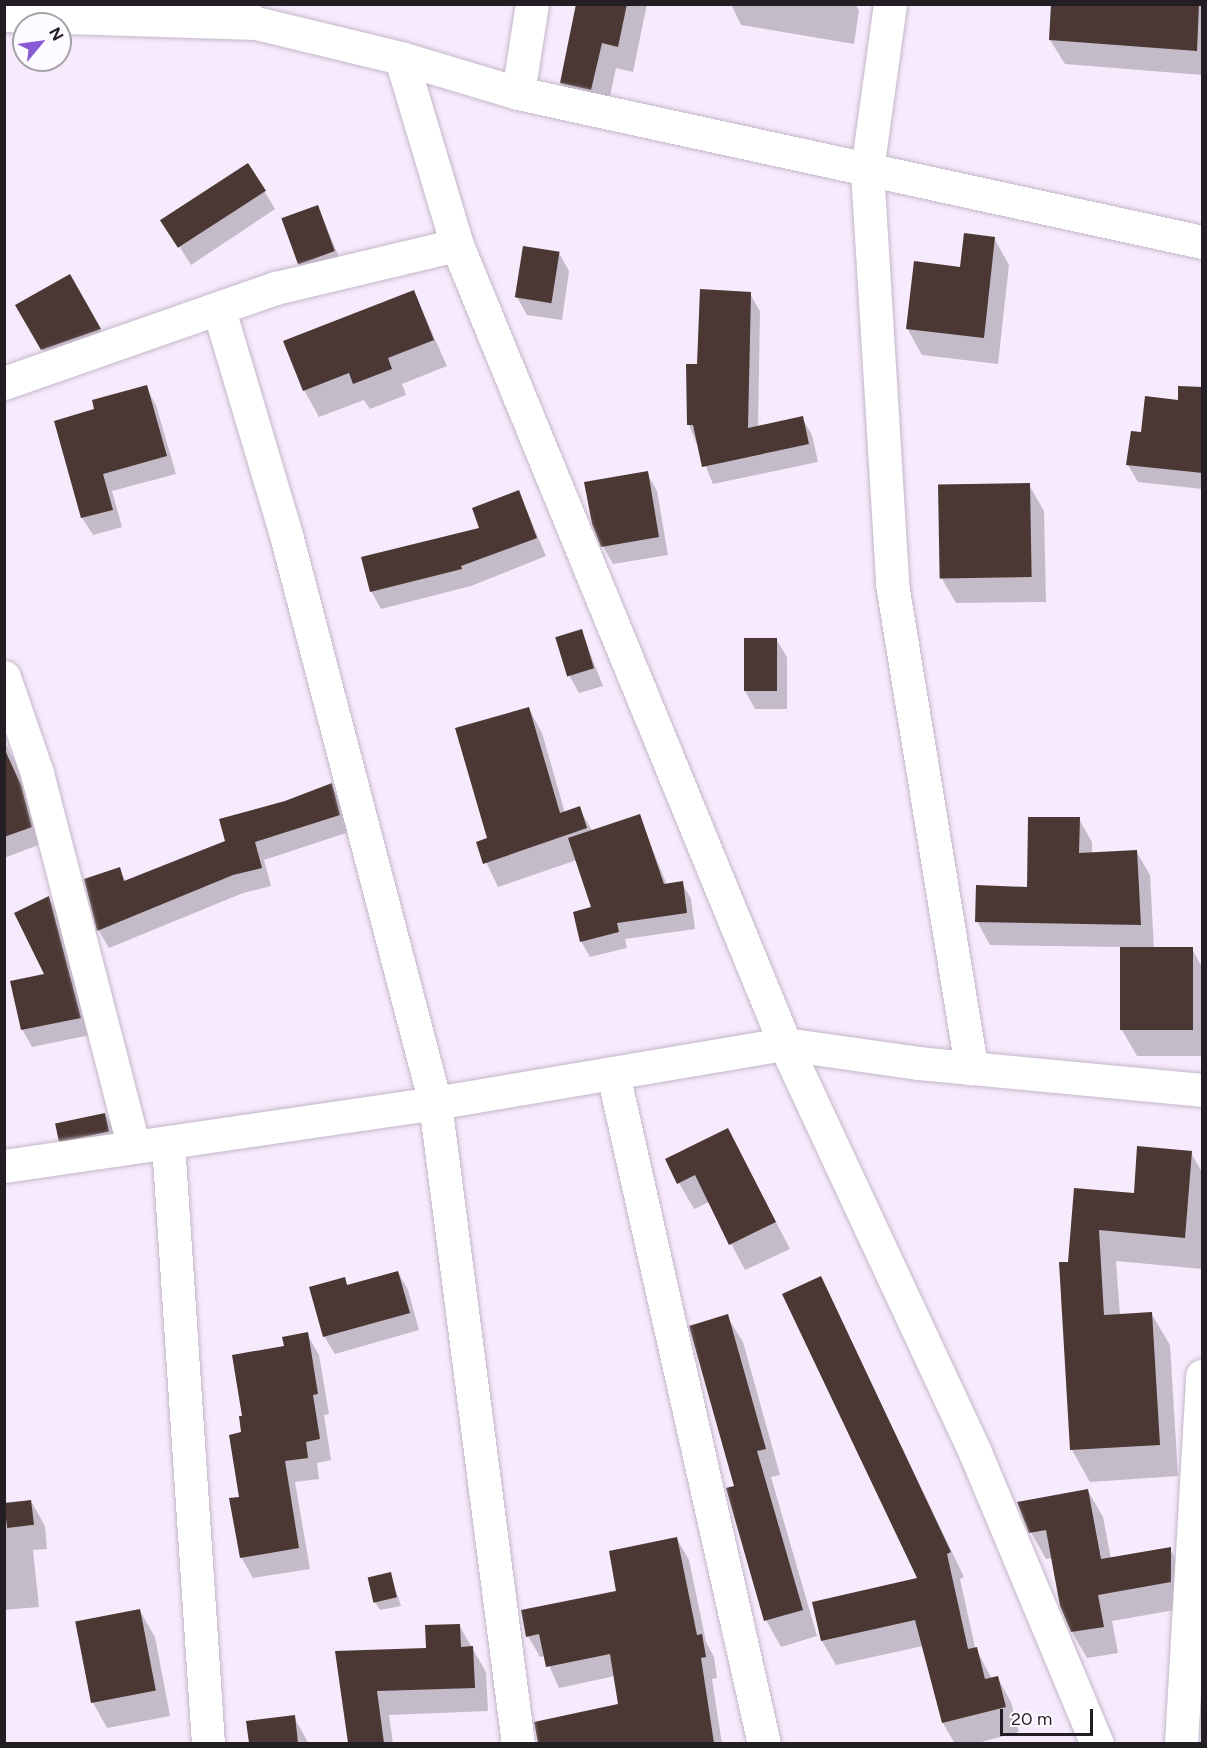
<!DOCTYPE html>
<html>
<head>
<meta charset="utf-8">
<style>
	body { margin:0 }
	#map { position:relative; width:1207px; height:1748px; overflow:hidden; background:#f6eafc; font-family:Figtree,sans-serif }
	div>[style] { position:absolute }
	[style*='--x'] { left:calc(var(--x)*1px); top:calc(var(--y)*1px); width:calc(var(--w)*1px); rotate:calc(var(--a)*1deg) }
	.shadow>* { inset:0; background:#0003 }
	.building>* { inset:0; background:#4b3834; transform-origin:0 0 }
	.roads { filter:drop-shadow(0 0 2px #c3b7c8) drop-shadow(0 0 2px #c3b7c8) }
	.minor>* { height:33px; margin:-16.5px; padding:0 16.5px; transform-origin:16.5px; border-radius:16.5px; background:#fff }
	span { translate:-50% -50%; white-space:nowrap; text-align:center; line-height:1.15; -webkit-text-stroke:6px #fdfbff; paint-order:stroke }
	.frame { position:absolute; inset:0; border:6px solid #221e24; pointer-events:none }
	.north { position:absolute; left:12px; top:12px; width:60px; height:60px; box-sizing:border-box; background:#fdfbff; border:2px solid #a5a3a7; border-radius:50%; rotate:61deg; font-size:16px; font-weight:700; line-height:24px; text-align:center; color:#221e24 }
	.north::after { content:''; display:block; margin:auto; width:21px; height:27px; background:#885ad3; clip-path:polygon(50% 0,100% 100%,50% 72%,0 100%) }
	.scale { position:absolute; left:1000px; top:1709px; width:93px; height:27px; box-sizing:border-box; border:3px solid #221e24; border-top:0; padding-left:8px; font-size:18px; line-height:21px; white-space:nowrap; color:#221e24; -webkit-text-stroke:4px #fdfbff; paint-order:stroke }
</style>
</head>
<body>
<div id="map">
	<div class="shadow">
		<div style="clip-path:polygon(578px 4px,647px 4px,633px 72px,616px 68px,606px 115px,576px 109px,561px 83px)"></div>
		<div style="clip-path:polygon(731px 4px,855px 4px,859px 10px,854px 44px,741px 25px)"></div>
		<div style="clip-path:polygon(1053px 4px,1202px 4px,1202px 75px,1065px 64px,1050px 40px)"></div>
		<div style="clip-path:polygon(265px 192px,275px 209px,191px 265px,163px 221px)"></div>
		<div style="clip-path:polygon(318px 207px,344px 269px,309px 281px,299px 263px)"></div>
		<div style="clip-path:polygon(994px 238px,1009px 265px,998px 364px,922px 355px,907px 328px)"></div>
		<div style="clip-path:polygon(559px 253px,569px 271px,562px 320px,527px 315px,517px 297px)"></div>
		<div style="clip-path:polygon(69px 276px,110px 347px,53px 367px,17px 305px)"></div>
		<div style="clip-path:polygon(414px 292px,447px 366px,402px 384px,406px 395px,370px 409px,364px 400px,319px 417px,304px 390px)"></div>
		<div style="clip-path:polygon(750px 294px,760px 311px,758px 427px,802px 418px,812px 435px,818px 462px,713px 484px,689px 425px,699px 365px)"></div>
		<div style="clip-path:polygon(146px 387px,156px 405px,176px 474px,112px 491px,122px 527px,93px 535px,82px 518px,56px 422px,96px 410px)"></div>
		<div style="clip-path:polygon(1202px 389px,1202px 489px,1138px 482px,1128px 465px,1142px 434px,1179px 402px)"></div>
		<div style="clip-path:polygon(647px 473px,657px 491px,668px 555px,613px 564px,603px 546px)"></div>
		<div style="clip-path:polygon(1029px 485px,1044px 511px,1046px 602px,956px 603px,941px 577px)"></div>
		<div style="clip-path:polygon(519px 492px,546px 556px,471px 586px,381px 609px,371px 591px,481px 529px)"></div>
		<div style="clip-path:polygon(581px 630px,603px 686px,579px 693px,569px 675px)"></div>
		<div style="clip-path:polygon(745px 639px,776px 639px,787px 657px,787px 709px,755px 709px,745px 691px)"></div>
		<div style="clip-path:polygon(529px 709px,542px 733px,565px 813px,579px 808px,593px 832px,639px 816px,667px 885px,682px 883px,691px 899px,695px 929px,625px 939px,627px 948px,590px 957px,581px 941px,593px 908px,577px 860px,498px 887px,477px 843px,489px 839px)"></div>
		<div style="clip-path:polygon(4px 741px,17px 765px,41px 844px,4px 858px)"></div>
		<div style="clip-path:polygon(331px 785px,341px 802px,349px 832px,264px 860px,271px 886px,243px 893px,109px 948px,99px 931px,86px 880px,119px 869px,126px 882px,227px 842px,286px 802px)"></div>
		<div style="clip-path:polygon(1079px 819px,1092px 842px,1092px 853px,1136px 851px,1150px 875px,1154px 949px,1192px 949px,1202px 967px,1202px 1056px,1137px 1056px,1122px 1030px,1122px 947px,990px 945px,977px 921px,1029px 888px)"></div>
		<div style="clip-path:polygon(49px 898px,59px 915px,90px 1035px,32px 1047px,22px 1029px,47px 975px)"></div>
		<div style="clip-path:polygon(105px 1114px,115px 1132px,118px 1149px,69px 1156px,59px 1139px)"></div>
		<div style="clip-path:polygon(728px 1130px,790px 1249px,745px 1270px,709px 1202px,694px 1209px,679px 1183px)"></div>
		<div style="clip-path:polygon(1191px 1153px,1202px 1172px,1202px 1269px,1116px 1261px,1120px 1315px,1151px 1313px,1170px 1345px,1178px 1476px,1090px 1482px,1072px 1450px,1076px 1190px,1136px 1195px)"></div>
		<div style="clip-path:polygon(398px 1272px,408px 1290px,419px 1330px,335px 1354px,324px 1336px,344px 1279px,348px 1286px)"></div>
		<div style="clip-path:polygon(820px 1277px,964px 1577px,960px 1579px,975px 1647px,992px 1679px,997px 1677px,1011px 1702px,1019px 1732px,974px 1744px,955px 1744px,943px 1723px,923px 1646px,836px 1665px,822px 1641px,919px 1579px)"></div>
		<div style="clip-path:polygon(727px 1316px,743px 1342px,780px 1475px,771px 1477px,817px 1636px,781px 1647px,766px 1620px,736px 1487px)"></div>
		<div style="clip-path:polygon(307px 1334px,319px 1355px,329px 1414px,324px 1415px,331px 1460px,317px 1463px,319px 1479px,295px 1482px,310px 1569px,253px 1578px,241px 1557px,244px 1417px,286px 1348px)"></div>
		<div style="clip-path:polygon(1088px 1491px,1103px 1517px,1111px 1559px,1170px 1549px,1185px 1575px,1186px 1608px,1112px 1621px,1118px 1653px,1087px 1658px,1072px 1632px,1053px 1558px,1046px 1559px,1031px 1532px)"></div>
		<div style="clip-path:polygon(31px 1501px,45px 1526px,47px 1549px,33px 1550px,39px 1607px,4px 1610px,4px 1502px)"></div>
		<div style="clip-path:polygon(677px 1539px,689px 1560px,706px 1642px,714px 1657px,717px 1678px,712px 1679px,722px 1744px,539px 1744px,536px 1723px,620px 1705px,615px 1676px,559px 1688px,545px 1656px,540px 1657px,528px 1636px,618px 1592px)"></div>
		<div style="clip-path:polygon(390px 1573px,401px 1606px,380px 1610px,375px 1602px)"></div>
		<div style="clip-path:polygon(140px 1611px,155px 1637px,170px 1716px,107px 1728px,92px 1701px)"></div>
		<div style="clip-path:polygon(459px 1625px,486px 1672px,488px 1711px,389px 1715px,393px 1744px,350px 1744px,336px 1653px,427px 1650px)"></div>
		<div style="clip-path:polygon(294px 1717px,309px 1744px,251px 1744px,248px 1723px)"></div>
	</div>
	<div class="building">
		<div style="clip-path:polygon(576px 4px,627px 4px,618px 47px,602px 43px,591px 90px,560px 83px)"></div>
		<div style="clip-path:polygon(1051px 4px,1199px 4px,1197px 51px,1049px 40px)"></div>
		<div style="left:248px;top:163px;width:33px;height:105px;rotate:57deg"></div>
		<div style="left:318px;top:205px;width:49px;height:39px;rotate:70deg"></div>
		<div style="clip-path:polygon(964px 233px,995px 237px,984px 338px,906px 329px,914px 261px,960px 267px)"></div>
		<div style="left:523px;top:246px;width:37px;height:52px;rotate:9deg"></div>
		<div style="clip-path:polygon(70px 274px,101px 329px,41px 350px,15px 305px)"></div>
		<div style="clip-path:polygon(700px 289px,751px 292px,748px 428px,803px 416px,809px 444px,702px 467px,693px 425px,687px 425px,686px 364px,697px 364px)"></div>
		<div style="clip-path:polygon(414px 290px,434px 340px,388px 358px,392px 369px,353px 384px,349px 373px,303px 391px,283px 341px)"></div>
		<div style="clip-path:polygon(147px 385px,167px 456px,103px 474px,113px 510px,81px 518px,54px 421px,94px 409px,92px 400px)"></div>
		<div style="clip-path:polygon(1178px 386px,1203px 387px,1203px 473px,1126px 465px,1131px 431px,1141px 432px,1145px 396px,1178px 400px)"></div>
		<div style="clip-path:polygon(648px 471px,659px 537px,601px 547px,592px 524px,584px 482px)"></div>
		<div style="left:1030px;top:483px;width:94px;height:92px;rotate:89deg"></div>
		<div style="clip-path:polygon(519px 490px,537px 538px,461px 566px,462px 569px,370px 592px,361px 557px,479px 528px,472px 508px)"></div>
		<div style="left:582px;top:629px;width:41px;height:28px;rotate:73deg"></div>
		<div style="left:744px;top:638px;width:33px;height:53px"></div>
		<div style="clip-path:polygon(529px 707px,560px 813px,580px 806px,587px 828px,483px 864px,476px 842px,487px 838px,455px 728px)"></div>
		<div style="clip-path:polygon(4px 748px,21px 785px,32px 827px,4px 837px)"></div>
		<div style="clip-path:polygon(332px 783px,340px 815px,255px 842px,262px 868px,233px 875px,97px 931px,84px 879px,120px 867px,124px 881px,225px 841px,219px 819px,285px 801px)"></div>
		<div style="clip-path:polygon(640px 814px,664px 884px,683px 881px,687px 913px,617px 923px,619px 932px,580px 942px,573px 912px,591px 907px,568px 838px)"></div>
		<div style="clip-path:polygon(1028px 817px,1080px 817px,1079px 853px,1137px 850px,1141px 925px,975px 922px,976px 885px,1027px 887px)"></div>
		<div style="clip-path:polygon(49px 896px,81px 1018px,21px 1030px,10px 981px,44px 974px,14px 913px)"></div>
		<div style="left:1193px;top:947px;width:83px;height:73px;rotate:90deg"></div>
		<div style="left:105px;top:1113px;width:19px;height:51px;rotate:78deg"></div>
		<div style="clip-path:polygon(728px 1128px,776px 1222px,729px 1245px,695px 1175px,677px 1184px,665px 1159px)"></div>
		<div style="clip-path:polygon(1137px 1146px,1192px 1151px,1185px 1238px,1099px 1230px,1104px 1315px,1152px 1312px,1160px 1445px,1070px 1450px,1059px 1262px,1068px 1262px,1074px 1188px,1134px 1193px)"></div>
		<div style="clip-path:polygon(398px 1271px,410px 1313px,323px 1337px,309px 1287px,345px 1277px,347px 1285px)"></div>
		<div style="clip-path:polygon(821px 1276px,951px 1552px,947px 1554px,968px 1649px,977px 1647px,985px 1679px,998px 1676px,1006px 1707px,942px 1723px,915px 1620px,821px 1641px,812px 1602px,917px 1578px,782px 1294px)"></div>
		<div style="clip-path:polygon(728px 1314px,766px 1449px,757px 1451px,803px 1610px,764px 1621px,726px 1488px,734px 1486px,689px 1326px)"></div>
		<div style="clip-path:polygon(308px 1332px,318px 1394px,313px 1395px,320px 1439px,306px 1442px,308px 1458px,285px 1461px,299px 1548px,240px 1558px,229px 1498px,239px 1497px,229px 1435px,241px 1432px,239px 1416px,242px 1416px,232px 1355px,284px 1346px,282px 1337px)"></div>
		<div style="clip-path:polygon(1088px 1489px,1101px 1559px,1171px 1547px,1171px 1582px,1098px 1595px,1104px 1627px,1071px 1632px,1060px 1606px,1046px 1530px,1029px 1533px,1017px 1502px)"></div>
		<div style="left:31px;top:1500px;width:25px;height:27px;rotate:83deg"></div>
		<div style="clip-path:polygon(677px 1537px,697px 1635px,702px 1634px,706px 1657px,701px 1658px,714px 1743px,538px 1743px,534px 1722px,618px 1704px,610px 1654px,546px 1667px,539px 1634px,526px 1637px,521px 1610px,616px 1591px,609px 1551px)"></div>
		<div style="left:391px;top:1572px;width:26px;height:24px;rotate:77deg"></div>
		<div style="left:140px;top:1609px;width:83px;height:66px;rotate:79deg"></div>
		<div style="clip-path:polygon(460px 1624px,461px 1647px,473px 1646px,475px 1688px,377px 1691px,384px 1743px,348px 1743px,335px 1651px,426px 1648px,425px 1625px)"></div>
		<div style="clip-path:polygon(295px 1715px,298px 1743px,249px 1743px,246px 1721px)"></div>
	</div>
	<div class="roads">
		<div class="minor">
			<div style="--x:890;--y:4;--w:168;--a:97.9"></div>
			<div style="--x:867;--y:170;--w:415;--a:86.5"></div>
			<div style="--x:892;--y:584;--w:491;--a:80.7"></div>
			<div style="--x:236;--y:11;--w:23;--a:31"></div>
			<div style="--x:256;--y:23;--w:149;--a:13.6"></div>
			<div style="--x:4;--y:15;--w:252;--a:1.8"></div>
			<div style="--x:518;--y:93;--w:90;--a:-81.1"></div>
			<div style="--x:219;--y:310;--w:235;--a:73.4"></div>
			<div style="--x:286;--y:535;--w:587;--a:75.3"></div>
			<div style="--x:435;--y:1103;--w:646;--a:82.62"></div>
			<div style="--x:4;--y:383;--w:288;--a:-19.3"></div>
			<div style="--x:276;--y:288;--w:186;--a:-13.4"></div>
			<div style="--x:4;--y:677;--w:102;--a:71"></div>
			<div style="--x:37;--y:773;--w:386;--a:75.5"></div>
			<div style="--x:613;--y:1074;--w:687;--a:77.3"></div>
			<div style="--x:168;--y:1143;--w:602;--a:86.19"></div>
			<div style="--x:4;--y:1166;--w:436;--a:-8.3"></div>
			<div style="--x:435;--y:1103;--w:355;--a:-9.6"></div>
			<div style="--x:785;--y:1044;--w:134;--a:8.1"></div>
			<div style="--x:918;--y:1063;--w:285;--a:5.4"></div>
			<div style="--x:1097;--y:1744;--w:316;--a:-112.7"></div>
			<div style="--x:975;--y:1452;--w:450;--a:-115"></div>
			<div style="--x:785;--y:1044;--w:864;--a:-112.32"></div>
			<div style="--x:457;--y:245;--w:195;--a:-106.7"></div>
			<div style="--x:401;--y:58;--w:122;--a:16.7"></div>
			<div style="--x:518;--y:93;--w:700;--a:12.29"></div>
			<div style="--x:1181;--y:1744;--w:369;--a:-86.7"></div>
		</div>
	</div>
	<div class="frame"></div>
	<div class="north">N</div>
	<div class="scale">20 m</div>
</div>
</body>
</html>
